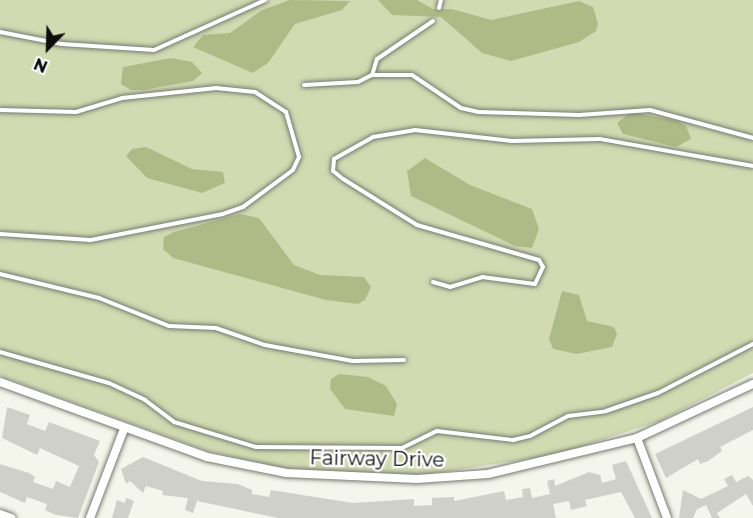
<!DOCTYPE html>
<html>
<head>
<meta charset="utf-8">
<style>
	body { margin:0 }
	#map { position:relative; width:753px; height:518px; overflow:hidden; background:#f4f6ec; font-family:Montserrat,sans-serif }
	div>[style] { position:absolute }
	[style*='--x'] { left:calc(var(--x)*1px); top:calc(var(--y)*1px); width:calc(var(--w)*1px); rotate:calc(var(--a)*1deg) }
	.green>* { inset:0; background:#d1dab1 }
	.water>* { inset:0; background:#afbb87 }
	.building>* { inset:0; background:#cfd1c8 }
	.roads { filter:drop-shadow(0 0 2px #787a71) drop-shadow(0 0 2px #787a71) }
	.service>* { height:4px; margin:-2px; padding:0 2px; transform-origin:2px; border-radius:2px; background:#fff }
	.minor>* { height:8px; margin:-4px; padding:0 4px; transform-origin:4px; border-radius:4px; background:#fff }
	span { translate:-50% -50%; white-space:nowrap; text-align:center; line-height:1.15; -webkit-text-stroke:4.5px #fff; paint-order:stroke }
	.street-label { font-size:20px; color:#0d0e0b }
	.north { position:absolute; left:18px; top:18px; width:60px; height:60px; -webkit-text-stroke:4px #fff; paint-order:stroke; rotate:203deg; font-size:16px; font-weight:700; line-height:24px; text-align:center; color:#0d0e0b }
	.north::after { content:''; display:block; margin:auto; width:21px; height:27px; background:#0d0e0b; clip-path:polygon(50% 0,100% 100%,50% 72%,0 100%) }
</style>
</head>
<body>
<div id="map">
	<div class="green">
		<div style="clip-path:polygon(0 0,753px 0,753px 373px,660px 421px,555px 455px,417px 476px,285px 469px,208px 451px,0 376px)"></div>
	</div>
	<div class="water">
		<div style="clip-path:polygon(290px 0,350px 1px,342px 10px,295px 24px,268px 63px,253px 73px,193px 47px,203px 35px,230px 33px,262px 10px)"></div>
		<div style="clip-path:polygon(378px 0,417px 0,433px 9px,452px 9px,491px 20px,579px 1px,593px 7px,598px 24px,596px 31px,579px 42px,511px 61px,482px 53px,441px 17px,392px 15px)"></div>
		<div style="clip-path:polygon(171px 58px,192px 62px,202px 73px,193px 81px,143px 90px,131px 90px,121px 84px,123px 67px)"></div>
		<div style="clip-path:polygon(631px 112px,677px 121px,686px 126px,691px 139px,676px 147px,623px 134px,617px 123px)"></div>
		<div style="clip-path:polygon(146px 147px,192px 169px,223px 172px,225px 183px,202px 193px,147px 178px,126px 156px,132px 149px)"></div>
		<div style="clip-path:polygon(425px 158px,470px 185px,532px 209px,539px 229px,532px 248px,515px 246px,411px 196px,407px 171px)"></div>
		<div style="clip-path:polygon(240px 214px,259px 218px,294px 265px,320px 275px,364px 277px,371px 287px,365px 300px,358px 304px,326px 300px,173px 258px,163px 249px,164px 237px,174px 232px)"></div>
		<div style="clip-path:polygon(562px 291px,579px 295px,587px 321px,614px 327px,617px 334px,612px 347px,577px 354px,553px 349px,549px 339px)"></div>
		<div style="clip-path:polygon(339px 374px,368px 377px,386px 386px,397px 404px,394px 416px,345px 409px,330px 389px,331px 379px)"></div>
	</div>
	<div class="building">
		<div style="clip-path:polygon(7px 407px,30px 415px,27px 424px,45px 431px,49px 422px,100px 441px,94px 455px,99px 462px,78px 518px,56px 515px,45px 510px,47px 504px,27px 497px,25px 503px,0 492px,0 464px,29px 473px,35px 477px,33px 482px,53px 489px,56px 481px,70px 487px,79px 466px,40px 448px,37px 455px,2px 438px)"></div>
		<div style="clip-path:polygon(753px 407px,753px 430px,720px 447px,722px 451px,708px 461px,700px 464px,698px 459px,666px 478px,655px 454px)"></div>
		<div style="clip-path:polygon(143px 457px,202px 481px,238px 484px,252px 490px,252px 494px,269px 497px,271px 490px,353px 503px,414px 499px,414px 506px,432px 505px,432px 498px,454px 497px,454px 501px,504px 491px,506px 500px,523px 497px,522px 489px,530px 488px,532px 498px,550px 494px,547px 481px,554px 479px,555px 486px,589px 472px,600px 475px,602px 483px,616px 479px,612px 465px,626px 461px,652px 518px,635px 518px,621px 492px,585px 500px,587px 506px,571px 510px,569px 501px,553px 504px,556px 518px,278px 518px,197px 501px,193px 513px,185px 510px,188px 498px,162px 495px,163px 491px,146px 486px,143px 493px,130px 481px,126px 484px,121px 469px)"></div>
		<div style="clip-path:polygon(732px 475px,736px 482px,748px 476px,753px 480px,753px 506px,746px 494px,717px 513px,720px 518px,712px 518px,706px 505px,697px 509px,693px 518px,679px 518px,683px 490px,701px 499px,728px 486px,724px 479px)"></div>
		<div style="clip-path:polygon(126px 498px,134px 501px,128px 518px,112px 518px,117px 500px,125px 503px)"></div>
	</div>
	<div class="roads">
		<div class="service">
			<div style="--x:439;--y:8;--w:8;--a:-76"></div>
			<div style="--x:433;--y:21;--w:68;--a:145.8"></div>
			<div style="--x:377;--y:59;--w:17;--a:107"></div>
			<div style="--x:372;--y:75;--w:40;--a:0"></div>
			<div style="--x:412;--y:75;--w:59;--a:34"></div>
			<div style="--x:461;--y:108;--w:18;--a:13"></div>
			<div style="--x:479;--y:112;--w:100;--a:1.7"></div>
			<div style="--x:579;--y:115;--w:71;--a:-4"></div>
			<div style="--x:650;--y:110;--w:107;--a:15.2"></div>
			<div style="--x:0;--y:32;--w:63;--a:11"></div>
			<div style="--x:62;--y:44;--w:92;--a:3.7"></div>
			<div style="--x:154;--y:50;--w:122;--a:-24.2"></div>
			<div style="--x:304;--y:85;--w:54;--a:-3.2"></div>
			<div style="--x:358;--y:82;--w:16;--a:-27"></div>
			<div style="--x:0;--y:110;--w:76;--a:1.5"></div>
			<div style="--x:76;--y:112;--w:48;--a:-16.9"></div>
			<div style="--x:122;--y:98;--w:95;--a:-6.1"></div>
			<div style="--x:216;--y:88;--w:39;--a:6"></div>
			<div style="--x:255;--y:92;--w:37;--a:33"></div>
			<div style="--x:286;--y:112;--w:47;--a:73.9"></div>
			<div style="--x:299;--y:157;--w:14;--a:115"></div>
			<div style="--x:293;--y:170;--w:62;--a:143.5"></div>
			<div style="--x:243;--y:207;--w:21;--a:161"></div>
			<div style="--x:223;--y:214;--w:136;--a:168.9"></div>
			<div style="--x:90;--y:240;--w:90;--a:-176.2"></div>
			<div style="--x:0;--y:274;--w:102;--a:13.6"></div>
			<div style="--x:99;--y:298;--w:75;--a:21.8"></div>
			<div style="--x:169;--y:326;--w:47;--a:2.4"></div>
			<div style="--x:216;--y:328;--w:52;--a:19.1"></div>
			<div style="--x:265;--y:345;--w:89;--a:10.3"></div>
			<div style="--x:353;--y:361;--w:51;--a:-1.1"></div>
			<div style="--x:433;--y:282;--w:18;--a:16"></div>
			<div style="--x:450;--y:287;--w:34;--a:-17"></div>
			<div style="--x:482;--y:277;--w:53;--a:7.5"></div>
			<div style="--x:535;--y:284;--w:19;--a:-65"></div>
			<div style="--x:543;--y:267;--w:8;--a:-120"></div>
			<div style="--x:539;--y:260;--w:127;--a:-164"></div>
			<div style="--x:417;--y:225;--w:87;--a:-148.1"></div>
			<div style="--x:343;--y:179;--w:13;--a:-141"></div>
			<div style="--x:333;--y:171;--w:12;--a:-85"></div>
			<div style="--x:334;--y:159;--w:45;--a:-29.4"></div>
			<div style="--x:373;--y:137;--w:43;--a:-9.5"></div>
			<div style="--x:415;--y:130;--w:98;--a:6.5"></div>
			<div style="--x:512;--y:141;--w:88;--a:-1.3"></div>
			<div style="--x:600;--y:139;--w:155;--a:10"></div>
			<div style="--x:0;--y:352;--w:113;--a:15.9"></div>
			<div style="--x:109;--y:383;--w:40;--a:25"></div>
			<div style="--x:145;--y:400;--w:36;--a:37"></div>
			<div style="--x:174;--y:422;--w:86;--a:17"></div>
			<div style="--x:256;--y:447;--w:146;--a:0.4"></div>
			<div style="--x:402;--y:448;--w:39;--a:-26"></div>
			<div style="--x:437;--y:431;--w:77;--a:6.8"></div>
			<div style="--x:513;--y:440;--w:17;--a:-13"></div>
			<div style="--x:530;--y:436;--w:43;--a:-27.8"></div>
			<div style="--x:568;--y:416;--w:38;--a:-7"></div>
			<div style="--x:606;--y:411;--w:55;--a:-19.1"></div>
			<div style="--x:658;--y:393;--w:107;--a:-27.3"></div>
		</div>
		<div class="minor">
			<div style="--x:0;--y:382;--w:220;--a:19.9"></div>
			<div style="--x:207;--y:457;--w:81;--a:11.4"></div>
			<div style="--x:286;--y:473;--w:131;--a:2.6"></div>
			<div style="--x:417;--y:479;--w:71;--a:-4"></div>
			<div style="--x:488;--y:474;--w:153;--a:-13.6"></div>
			<div style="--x:637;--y:438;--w:128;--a:-25"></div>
			<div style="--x:637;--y:438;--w:85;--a:69.4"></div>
			<div style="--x:0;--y:514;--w:12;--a:20"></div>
			<div style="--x:90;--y:518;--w:95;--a:-69.1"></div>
		</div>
	</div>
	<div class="street-label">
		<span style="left:377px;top:459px;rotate:1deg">Fairway Drive</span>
	</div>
	<div class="north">N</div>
</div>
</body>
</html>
